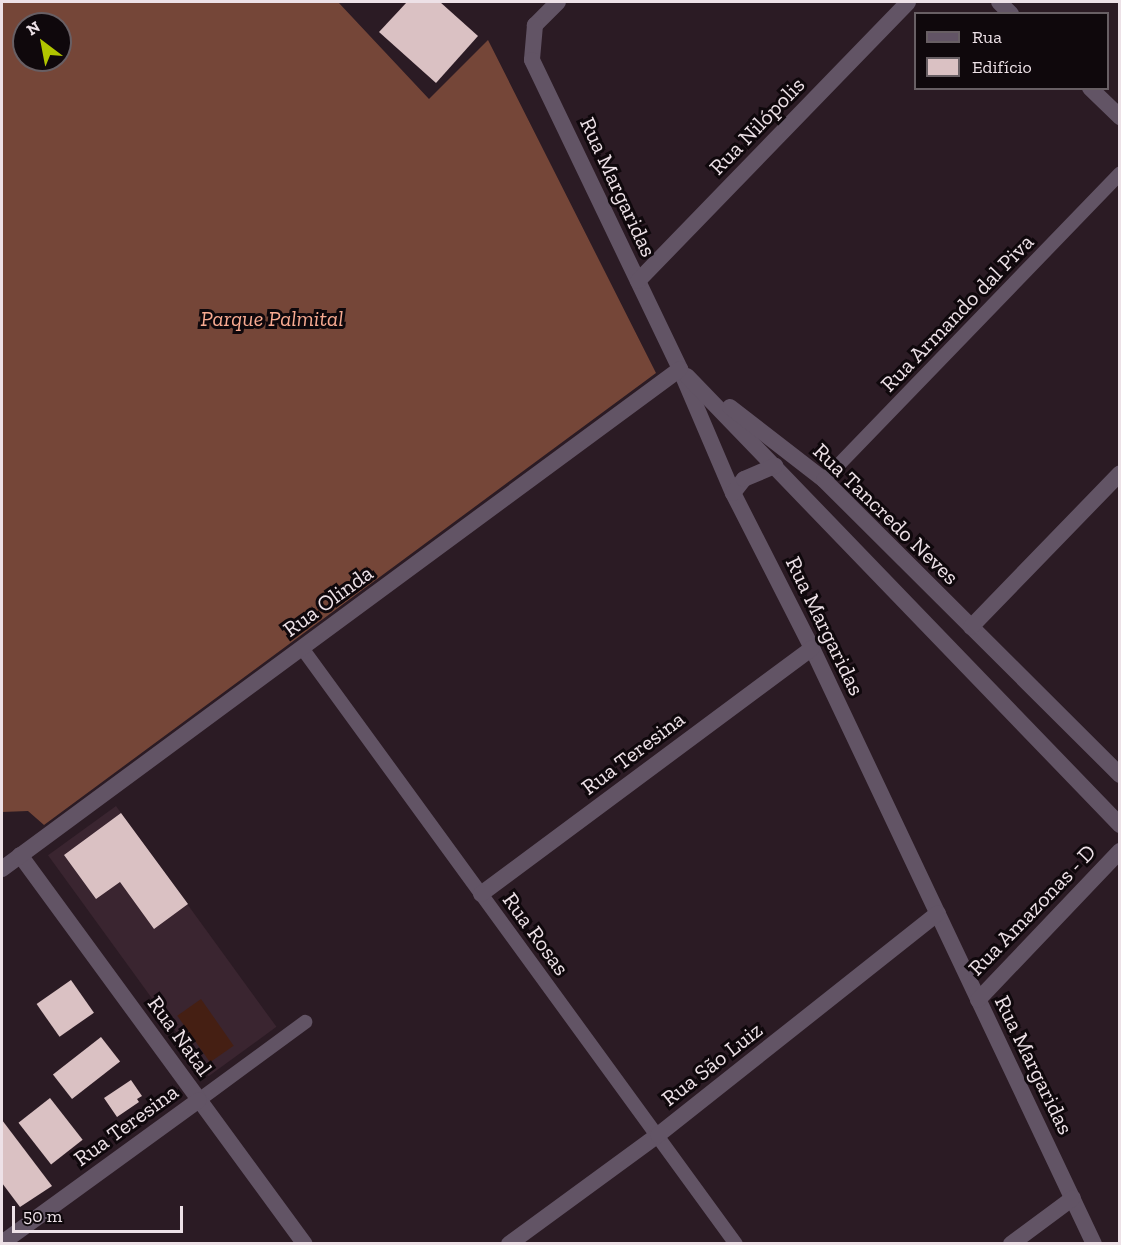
<!DOCTYPE html>
<html>
<head>
<meta charset="utf-8">
<style>
	body { margin:0 }
	#map { position:relative; width:1121px; height:1245px; overflow:hidden; background:#2b1b24; font-family:"Zilla Slab",serif }
	div>[style] { position:absolute }
	[style*='--x'] { left:calc(var(--x)*1px); top:calc(var(--y)*1px); width:calc(var(--w)*1px); rotate:calc(var(--a)*1deg) }
	.built>* { inset:0; background:#3a2530; transform-origin:0 0 }
	.green>* { inset:0; background:#451f13; transform-origin:0 0 }
	.forest>* { inset:0; background:#754638 }
	.building>* { inset:0; background:#dac1c3; transform-origin:0 0 }
	.service>* { height:14px; margin:-7px; padding:0 7px; transform-origin:7px; border-radius:7px; background:#625465 }
	.minor>* { height:16px; margin:-8px; padding:0 8px; transform-origin:8px; border-radius:8px; background:#625465 }
	span { translate:-50% -50%; white-space:nowrap; text-align:center; line-height:1.15; -webkit-text-stroke:6px #0f080c; paint-order:stroke }
	.street-label { font-size:22px; color:#ede1e7 }
	.park-label { font-size:22px; color:#f8aa91; font-style:italic }
	.frame { position:absolute; inset:0; border:3px solid #ede1e7; pointer-events:none }
	.legend { position:absolute; left:914px; top:12px; width:195px; height:78px; box-sizing:border-box; background:#0f080c; border:2px solid #685f64; margin:0; padding:8px 10px; list-style:none; font-size:18px; color:#ede1e7 }
	.legend li { display:flex; align-items:center; gap:12px; height:30px }
	.legend b { width:30px; border:2px solid #685f64 }
	.north { position:absolute; left:12px; top:12px; width:60px; height:60px; box-sizing:border-box; background:#0f080c; border:2px solid #685f64; border-radius:50%; rotate:328deg; font-size:16px; font-weight:700; line-height:24px; text-align:center; color:#ede1e7 }
	.north::after { content:''; display:block; margin:auto; width:21px; height:27px; background:#b1c500; clip-path:polygon(50% 0,100% 100%,50% 72%,0 100%) }
	.scale { position:absolute; left:12px; top:1206px; width:171px; height:27px; box-sizing:border-box; border:3px solid #ede1e7; border-top:0; padding-left:8px; font-size:18px; line-height:21px; white-space:nowrap; color:#ede1e7; -webkit-text-stroke:4px #0f080c; paint-order:stroke }
</style>
</head>
<body>
<div id="map">
	<div class="built">
		<div style="left:116px;top:806px;width:273px;height:84px;rotate:54deg"></div>
	</div>
	<div class="green">
		<div style="left:201px;top:999px;width:57px;height:29px;rotate:55deg"></div>
	</div>
	<div class="forest">
		<div style="clip-path:polygon(evenodd,2px 2px,338px 2px,429px 99px,488px 40px,656px 373px,44px 825px,28px 811px,2px 812px,2px 2px,24px 24px,60px 24px,60px 60px,24px 60px,24px 24px)"></div>
	</div>
	<div class="building">
		<div style="clip-path:polygon(407px 2px,440px 2px,478px 36px,436px 83px,379px 32px)"></div>
		<div style="clip-path:polygon(121px 813px,188px 904px,154px 929px,120px 882px,96px 899px,64px 855px)"></div>
		<div style="left:71px;top:980px;width:40px;height:42px;rotate:55deg"></div>
		<div style="left:101px;top:1037px;width:31px;height:61px;rotate:52deg"></div>
		<div style="clip-path:polygon(131px 1080px,142px 1096px,137px 1099px,139px 1102px,117px 1117px,104px 1098px)"></div>
		<div style="left:50px;top:1098px;width:53px;height:40px;rotate:52deg"></div>
		<div style="clip-path:polygon(2px 1120px,52px 1186px,20px 1207px,2px 1183px)"></div>
	</div>
	<div class="service">
		<div style="--x:824;--y:480;--w:426;--a:-46"></div>
		<div style="--x:302;--y:648;--w:737;--a:53.94"></div>
		<div style="--x:199;--y:1100;--w:132;--a:-36.3"></div>
	</div>
	<div class="minor">
		<div style="--x:558;--y:2;--w:33;--a:135"></div>
		<div style="--x:535;--y:25;--w:35;--a:95"></div>
		<div style="--x:532;--y:60;--w:343;--a:64.4"></div>
		<div style="--x:680;--y:369;--w:135;--a:66.9"></div>
		<div style="--x:733;--y:493;--w:174;--a:63"></div>
		<div style="--x:812;--y:648;--w:659;--a:64.68"></div>
		<div style="--x:999;--y:2;--w:17;--a:45"></div>
		<div style="--x:1090;--y:88;--w:42;--a:44"></div>
		<div style="--x:638;--y:281;--w:388;--a:-45.9"></div>
		<div style="--x:687;--y:376;--w:624;--a:46.04"></div>
		<div style="--x:730;--y:407;--w:119;--a:37.8"></div>
		<div style="--x:824;--y:480;--w:418;--a:44.9"></div>
		<div style="--x:733;--y:493;--w:18;--a:-52"></div>
		<div style="--x:744;--y:479;--w:34;--a:-23"></div>
		<div style="--x:971;--y:627;--w:214;--a:-45.9"></div>
		<div style="--x:20;--y:855;--w:482;--a:53.8"></div>
		<div style="--x:2;--y:869;--w:842;--a:-36.41"></div>
		<div style="--x:481;--y:894;--w:412;--a:-36.6"></div>
		<div style="--x:978;--y:1000;--w:206;--a:-46.4"></div>
		<div style="--x:2;--y:1243;--w:243;--a:-36"></div>
		<div style="--x:509;--y:1244;--w:185;--a:-36.2"></div>
		<div style="--x:658;--y:1135;--w:357;--a:-38.4"></div>
		<div style="--x:1011;--y:1244;--w:77;--a:-36.6"></div>
	</div>
	<div class="street-label">
		<span style="left:757px;top:126px;rotate:-46deg">Rua Nilópolis</span>
		<span style="left:618px;top:187px;rotate:65deg">Rua Margaridas</span>
		<span style="left:957px;top:313px;rotate:-46deg">Rua Armando dal Piva</span>
		<span style="left:886px;top:514px;rotate:44deg">Rua Tancredo Neves</span>
		<span style="left:328px;top:601px;rotate:-36deg">Rua Olinda</span>
		<span style="left:825px;top:626px;rotate:64deg">Rua Margaridas</span>
		<span style="left:633px;top:753px;rotate:-37deg">Rua Teresina</span>
		<span style="left:1032px;top:910px;rotate:-46deg">Rua Amazonas - D</span>
		<span style="left:536px;top:934px;rotate:54deg">Rua Rosas</span>
		<span style="left:180px;top:1036px;rotate:54deg">Rua Natal</span>
		<span style="left:712px;top:1064px;rotate:-38deg">Rua São Luiz</span>
		<span style="left:1034px;top:1065px;rotate:64deg">Rua Margaridas</span>
		<span style="left:126px;top:1125px;rotate:-36deg">Rua Teresina</span>
	</div>
	<div class="park-label">
		<span style="left:272px;top:319px">Parque Palmital</span>
	</div>
	<div class="frame"></div>
	<ul class="legend">
	<li><b style="height:8px;background:#625465"></b>Rua</li>
	<li><b style="height:16px;background:#dac1c3"></b>Edifício</li>
	</ul>
	<div class="north">N</div>
	<div class="scale">50 m</div>
</div>
</body>
</html>
